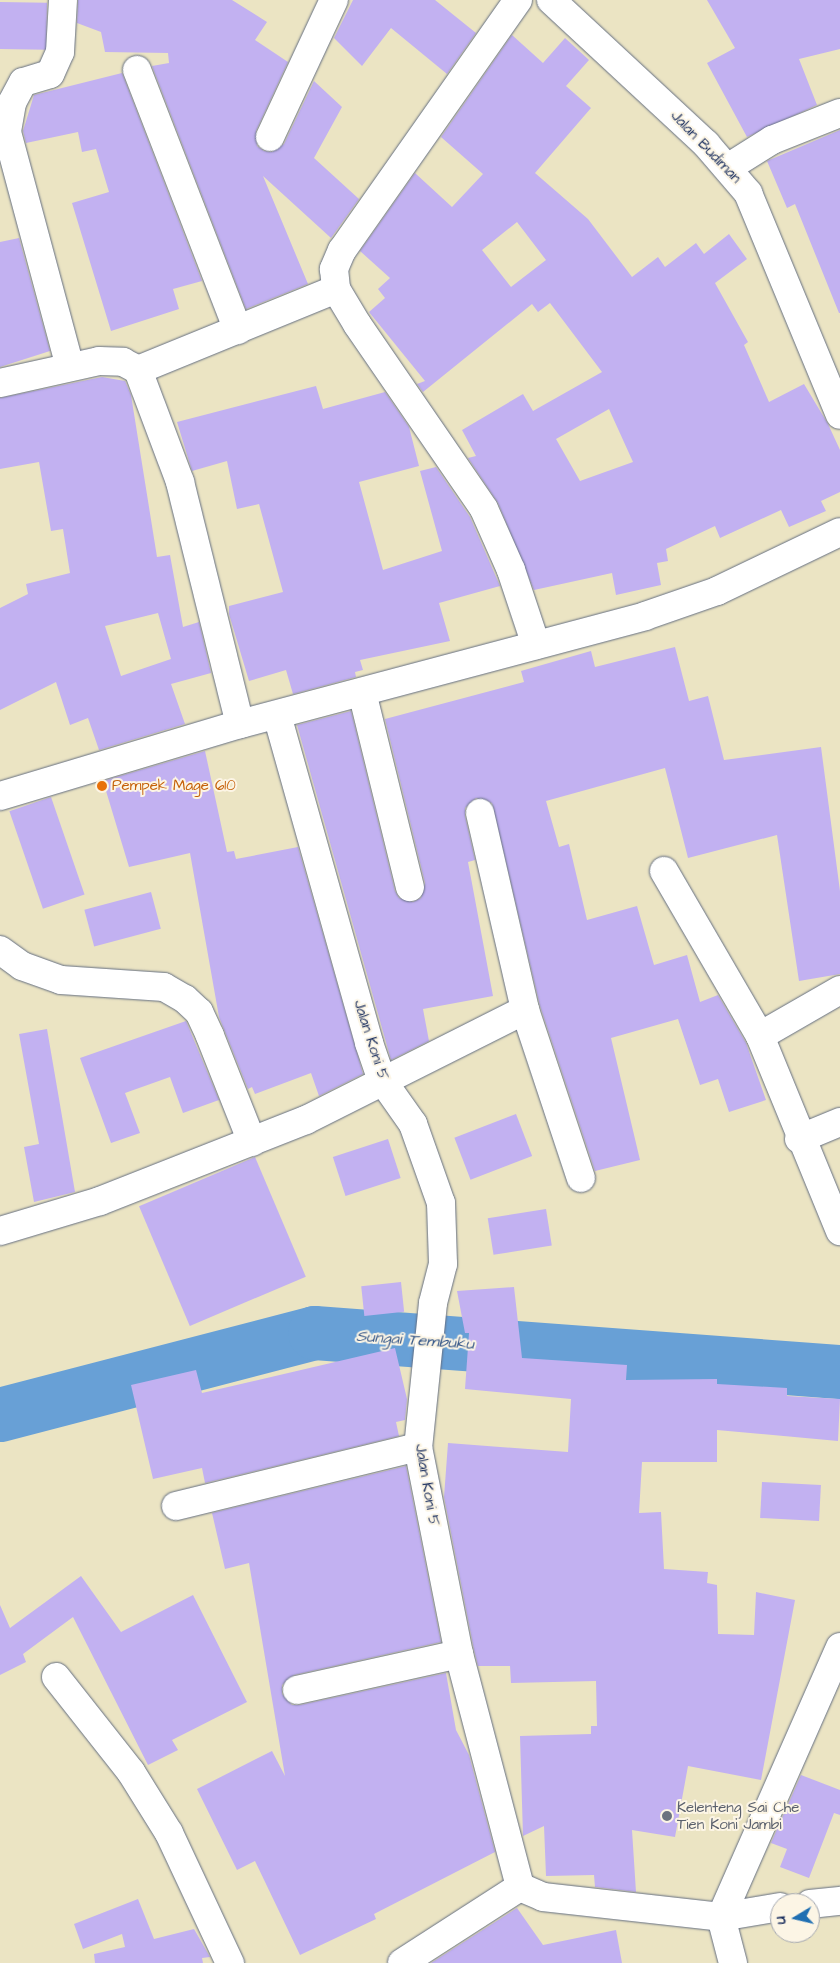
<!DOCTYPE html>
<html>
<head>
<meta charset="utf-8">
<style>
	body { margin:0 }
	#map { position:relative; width:840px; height:1963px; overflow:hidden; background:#ebe4c3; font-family:"Architects Daughter",sans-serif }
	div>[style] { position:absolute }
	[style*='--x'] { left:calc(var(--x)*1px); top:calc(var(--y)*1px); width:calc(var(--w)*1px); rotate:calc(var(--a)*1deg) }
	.river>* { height:54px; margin:-27px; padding:0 27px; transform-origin:27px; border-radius:27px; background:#68a0d6 }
	.building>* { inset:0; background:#c2b1f1; transform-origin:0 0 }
	.roads { filter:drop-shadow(0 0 1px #646e81) drop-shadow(0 0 1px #646e81) }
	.minor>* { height:28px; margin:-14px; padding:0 14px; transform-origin:14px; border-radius:14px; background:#fff }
	.dots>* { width:14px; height:14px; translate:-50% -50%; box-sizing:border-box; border:2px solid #fcf5e5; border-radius:50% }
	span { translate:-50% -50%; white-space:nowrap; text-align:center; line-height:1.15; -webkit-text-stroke:4px #fcf5e5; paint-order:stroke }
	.street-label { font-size:15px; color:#1b2f5e }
	.food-label { font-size:15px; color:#c56008 }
	.left { translate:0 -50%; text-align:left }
	.worship-label { font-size:15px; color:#5b616d }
	.water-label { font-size:16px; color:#365788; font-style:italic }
	.north { position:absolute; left:770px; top:1893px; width:50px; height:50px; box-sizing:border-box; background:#fcf5e5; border:1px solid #a2a6af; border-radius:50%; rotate:261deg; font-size:14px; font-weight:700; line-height:20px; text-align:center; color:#1b2f5e }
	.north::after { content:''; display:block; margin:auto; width:18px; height:22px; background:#1f6fb2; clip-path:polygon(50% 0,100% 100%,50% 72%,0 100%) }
</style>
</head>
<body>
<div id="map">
	<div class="river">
		<div style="--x:0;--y:1415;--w:325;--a:-14.6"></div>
		<div style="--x:315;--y:1333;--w:526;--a:4.25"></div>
	</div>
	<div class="building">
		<div style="clip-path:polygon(78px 0,232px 0,267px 22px,255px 40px,288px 62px,256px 131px,257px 146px,264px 151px,272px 152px,284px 144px,314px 81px,342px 107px,314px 158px,359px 199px,331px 238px,263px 176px,308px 284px,246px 309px,152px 66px,169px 63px,168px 53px,105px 52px,101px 32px,77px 23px)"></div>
		<div style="clip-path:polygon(353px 0,435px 0,476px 33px,447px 74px,391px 28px,362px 66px,334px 38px)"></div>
		<div style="clip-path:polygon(707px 0,840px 0,840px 49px,799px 59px,817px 105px,747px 137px,707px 63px,735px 48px)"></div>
		<div style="left:0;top:2px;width:47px;height:47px;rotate:1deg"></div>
		<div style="clip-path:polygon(evenodd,512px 35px,543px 63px,565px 38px,589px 60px,566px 86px,591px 108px,535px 173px,588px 219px,632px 277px,658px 257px,665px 267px,696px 243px,704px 254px,729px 234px,747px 259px,715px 283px,748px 342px,744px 345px,769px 402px,804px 384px,828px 424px,840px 450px,840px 492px,821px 501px,826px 511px,789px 527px,781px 510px,720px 538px,715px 526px,666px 549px,668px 561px,657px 563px,661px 585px,616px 595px,612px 573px,534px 590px,498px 503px,468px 458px,476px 456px,462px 430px,523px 394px,533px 411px,602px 372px,550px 303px,538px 312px,532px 304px,423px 392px,417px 384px,425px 381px,369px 312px,385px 298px,378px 289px,390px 278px,360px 251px,415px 173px,452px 207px,483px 174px,441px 137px,512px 35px,517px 222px,546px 260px,511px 287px,482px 250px,517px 222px,512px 35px,609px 409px,633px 462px,580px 481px,556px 439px,609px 409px)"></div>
		<div style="clip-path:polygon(122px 73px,202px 281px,173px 289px,179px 309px,111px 331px,72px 203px,109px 192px,96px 149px,82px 152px,78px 132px,26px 143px,23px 131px,34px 95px)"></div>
		<div style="clip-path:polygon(840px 130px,840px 313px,839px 313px,795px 204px,787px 208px,767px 161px)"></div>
		<div style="clip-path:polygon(19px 238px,50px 351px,0 367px,0 242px)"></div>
		<div style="clip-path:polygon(evenodd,102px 377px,125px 381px,131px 395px,157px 557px,170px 555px,183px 627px,199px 622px,211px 673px,171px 684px,185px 724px,99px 750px,88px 718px,70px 725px,56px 682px,0 710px,0 608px,28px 594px,26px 584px,70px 573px,63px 529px,51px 531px,39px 462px,0 469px,0 398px,102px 377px,158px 613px,171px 659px,121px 676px,105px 626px,158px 613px)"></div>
		<div style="clip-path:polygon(316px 386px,323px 409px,385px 392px,409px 427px,419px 466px,359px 482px,383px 570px,442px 551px,420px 471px,436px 467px,470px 517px,500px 586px,439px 603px,450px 641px,360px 660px,363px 670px,355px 672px,356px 677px,293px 694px,286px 670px,249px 681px,229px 614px,229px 606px,283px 592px,259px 504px,237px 509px,227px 461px,192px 471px,177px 422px)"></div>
		<div style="clip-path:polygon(675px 647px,689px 701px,708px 696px,724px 760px,821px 747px,840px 891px,840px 974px,799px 981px,777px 835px,688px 858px,665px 768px,546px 801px,559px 847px,569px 844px,587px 920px,637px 906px,654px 965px,687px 955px,700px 1002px,718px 995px,746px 1043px,766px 1100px,729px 1112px,718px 1079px,700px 1085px,678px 1019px,611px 1038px,640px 1160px,595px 1171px,540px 1006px,492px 803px,476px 798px,465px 808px,465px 816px,475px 860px,468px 862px,493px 996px,423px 1009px,429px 1041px,391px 1060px,297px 725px,351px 711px,395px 891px,399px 898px,413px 902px,421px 898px,425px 883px,385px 719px,524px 682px,521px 671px,591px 651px,595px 667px)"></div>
		<div style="clip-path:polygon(205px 751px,227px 852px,234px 851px,236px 859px,298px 847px,363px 1074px,319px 1096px,311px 1073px,255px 1094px,252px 1087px,248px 1089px,219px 1017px,190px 853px,129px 867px,103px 781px)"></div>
		<div style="left:51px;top:797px;width:103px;height:44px;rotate:71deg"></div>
		<div style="left:151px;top:892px;width:38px;height:69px;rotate:75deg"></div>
		<div style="clip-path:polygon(186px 1021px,219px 1100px,183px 1113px,170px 1077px,125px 1093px,140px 1133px,111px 1143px,80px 1058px)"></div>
		<div style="clip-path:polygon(47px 1029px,75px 1192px,34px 1202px,24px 1147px,39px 1144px,19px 1034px)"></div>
		<div style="left:516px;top:1114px;width:45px;height:66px;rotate:69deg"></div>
		<div style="left:388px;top:1139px;width:41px;height:58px;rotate:72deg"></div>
		<div style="left:255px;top:1157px;width:130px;height:126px;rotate:67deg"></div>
		<div style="left:546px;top:1209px;width:37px;height:59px;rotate:81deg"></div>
		<div style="left:401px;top:1282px;width:30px;height:40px;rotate:84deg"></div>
		<div style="clip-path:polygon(514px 1287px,522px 1358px,627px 1365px,626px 1380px,717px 1379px,717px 1384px,787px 1388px,787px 1396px,840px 1399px,838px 1441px,717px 1430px,717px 1462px,642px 1462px,639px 1513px,661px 1512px,664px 1569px,708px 1572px,707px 1583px,717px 1585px,718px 1634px,754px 1635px,756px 1592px,795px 1600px,761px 1780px,688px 1766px,675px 1837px,632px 1830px,636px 1892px,595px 1887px,594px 1875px,546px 1876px,544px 1826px,523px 1836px,520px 1736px,591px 1734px,591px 1726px,597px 1726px,596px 1681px,511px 1683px,510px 1666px,478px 1666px,474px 1650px,444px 1497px,448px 1443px,568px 1452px,571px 1399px,465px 1389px,469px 1333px,465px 1333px,457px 1291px)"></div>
		<div style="clip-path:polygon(395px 1348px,407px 1399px,405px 1420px,396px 1422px,399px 1436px,205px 1483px,202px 1468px,153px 1479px,131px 1385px,196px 1370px,202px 1393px)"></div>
		<div style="clip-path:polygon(406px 1466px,441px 1642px,294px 1675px,282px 1685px,282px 1694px,292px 1705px,300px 1705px,446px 1673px,456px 1730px,469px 1755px,495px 1852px,374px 1914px,376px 1919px,300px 1955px,255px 1861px,237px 1870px,197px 1789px,272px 1751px,285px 1776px,249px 1563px,225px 1569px,212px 1513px)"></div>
		<div style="left:762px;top:1482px;width:59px;height:36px;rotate:3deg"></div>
		<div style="clip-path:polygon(81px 1576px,121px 1632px,193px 1595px,247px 1702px,172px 1740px,178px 1750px,148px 1765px,73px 1617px,23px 1654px,26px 1662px,0 1675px,0 1605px,10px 1628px)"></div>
		<div style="clip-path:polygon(801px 1775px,840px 1790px,840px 1815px,834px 1813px,809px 1878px,780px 1867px,787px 1849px,771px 1843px)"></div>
		<div style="clip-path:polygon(138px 1899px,154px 1939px,194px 1929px,210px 1957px,202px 1958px,203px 1963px,95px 1963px,94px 1954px,125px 1947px,122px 1934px,83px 1949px,74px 1924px)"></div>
		<div style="clip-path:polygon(517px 1908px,543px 1945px,616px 1930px,622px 1963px,431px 1963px)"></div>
	</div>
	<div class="roads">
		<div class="minor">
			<div style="--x:63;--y:0;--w:52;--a:93.3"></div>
			<div style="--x:60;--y:52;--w:24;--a:114"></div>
			<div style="--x:50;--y:74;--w:28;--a:163"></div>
			<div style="--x:23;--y:82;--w:24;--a:118"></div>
			<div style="--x:12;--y:103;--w:29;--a:100"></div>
			<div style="--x:7;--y:132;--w:243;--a:75"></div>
			<div style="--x:518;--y:0;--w:306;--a:125.1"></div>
			<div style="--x:342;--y:250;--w:21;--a:113"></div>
			<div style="--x:334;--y:269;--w:20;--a:84"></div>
			<div style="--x:336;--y:289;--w:41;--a:59"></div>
			<div style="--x:357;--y:324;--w:224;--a:55.5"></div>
			<div style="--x:484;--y:509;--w:67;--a:66.1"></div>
			<div style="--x:511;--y:570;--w:79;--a:71.6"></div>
			<div style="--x:551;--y:0;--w:212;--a:42.9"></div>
			<div style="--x:706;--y:144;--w:65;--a:49.4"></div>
			<div style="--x:748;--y:193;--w:240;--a:67.5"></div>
			<div style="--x:137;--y:70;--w:279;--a:68.8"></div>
			<div style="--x:270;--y:137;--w:151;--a:-65"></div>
			<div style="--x:729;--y:167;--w:51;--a:-32.1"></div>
			<div style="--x:772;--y:140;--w:73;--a:-21.7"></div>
			<div style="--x:138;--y:370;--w:214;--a:-22.2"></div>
			<div style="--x:0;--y:383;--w:101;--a:-12.5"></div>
			<div style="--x:99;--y:361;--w:24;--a:2"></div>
			<div style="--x:123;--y:362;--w:17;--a:28"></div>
			<div style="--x:138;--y:370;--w:120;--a:69.4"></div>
			<div style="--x:180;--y:482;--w:249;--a:76.1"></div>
			<div style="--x:362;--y:692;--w:201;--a:76.2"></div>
			<div style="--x:277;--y:715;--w:341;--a:74.3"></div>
			<div style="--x:369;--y:1043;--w:39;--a:71"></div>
			<div style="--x:382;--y:1080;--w:54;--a:54.8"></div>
			<div style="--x:413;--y:1124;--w:84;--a:70.5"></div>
			<div style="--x:441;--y:1203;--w:61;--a:88.1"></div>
			<div style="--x:443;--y:1264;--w:40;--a:104.4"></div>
			<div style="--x:433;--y:1303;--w:145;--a:95.9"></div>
			<div style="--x:418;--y:1447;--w:211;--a:78.8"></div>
			<div style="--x:459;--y:1654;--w:241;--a:75.3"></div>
			<div style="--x:0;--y:796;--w:251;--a:-16.7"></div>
			<div style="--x:240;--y:724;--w:419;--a:-14.9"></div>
			<div style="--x:645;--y:616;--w:76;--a:-19.1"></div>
			<div style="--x:717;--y:591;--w:136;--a:-25.6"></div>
			<div style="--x:480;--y:813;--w:202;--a:77.1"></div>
			<div style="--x:525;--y:1010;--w:177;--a:71.6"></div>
			<div style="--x:664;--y:871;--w:191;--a:59.8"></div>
			<div style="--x:760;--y:1036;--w:211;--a:67.7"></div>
			<div style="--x:0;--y:950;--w:27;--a:36"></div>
			<div style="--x:22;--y:966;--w:41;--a:19.7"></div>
			<div style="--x:61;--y:980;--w:103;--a:3.9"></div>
			<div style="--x:164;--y:987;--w:24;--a:30"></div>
			<div style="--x:185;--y:999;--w:19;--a:43"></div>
			<div style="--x:199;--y:1012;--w:26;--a:65"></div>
			<div style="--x:210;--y:1036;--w:114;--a:68.4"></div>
			<div style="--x:760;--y:1036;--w:92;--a:-29.9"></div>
			<div style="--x:799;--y:1139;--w:44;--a:-22.5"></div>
			<div style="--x:0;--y:1231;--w:104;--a:-16.7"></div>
			<div style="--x:100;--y:1201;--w:221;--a:-21.5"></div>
			<div style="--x:306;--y:1120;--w:245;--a:-26.7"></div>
			<div style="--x:176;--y:1506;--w:249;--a:-13.7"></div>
			<div style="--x:56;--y:1677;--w:121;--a:51.7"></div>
			<div style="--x:131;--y:1772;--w:72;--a:58.1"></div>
			<div style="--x:169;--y:1833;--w:144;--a:64.9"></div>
			<div style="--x:297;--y:1690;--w:166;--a:-12.5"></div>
			<div style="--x:520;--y:1887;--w:25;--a:23"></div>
			<div style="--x:543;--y:1897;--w:179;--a:6.4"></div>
			<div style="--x:721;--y:1917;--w:60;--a:-9.6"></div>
			<div style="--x:810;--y:1904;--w:30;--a:-6"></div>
			<div style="--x:402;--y:1963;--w:140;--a:-32.8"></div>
			<div style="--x:733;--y:1963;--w:48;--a:-104.6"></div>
			<div style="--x:721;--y:1917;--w:295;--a:-66.2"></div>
		</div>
	</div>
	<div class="dots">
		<div style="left:102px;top:786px;background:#e8710a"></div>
		<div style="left:667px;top:1816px;background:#6b7280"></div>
	</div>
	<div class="street-label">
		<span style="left:706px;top:147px;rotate:46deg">Jalan Budiman</span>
		<span style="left:371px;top:1040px;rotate:72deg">Jalan Koni 5</span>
		<span style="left:427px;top:1485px;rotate:80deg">Jalan Koni 5</span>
	</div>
	<div class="food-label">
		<span class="left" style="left:112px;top:786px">Pempek Mage 610</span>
	</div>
	<div class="worship-label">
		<span class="left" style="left:677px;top:1816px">Kelenteng Sai Che<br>Tien Koni Jambi</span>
	</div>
	<div class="water-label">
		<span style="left:415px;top:1340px;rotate:4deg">Sungai Tembuku</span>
	</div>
	<div class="north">U</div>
</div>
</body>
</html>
